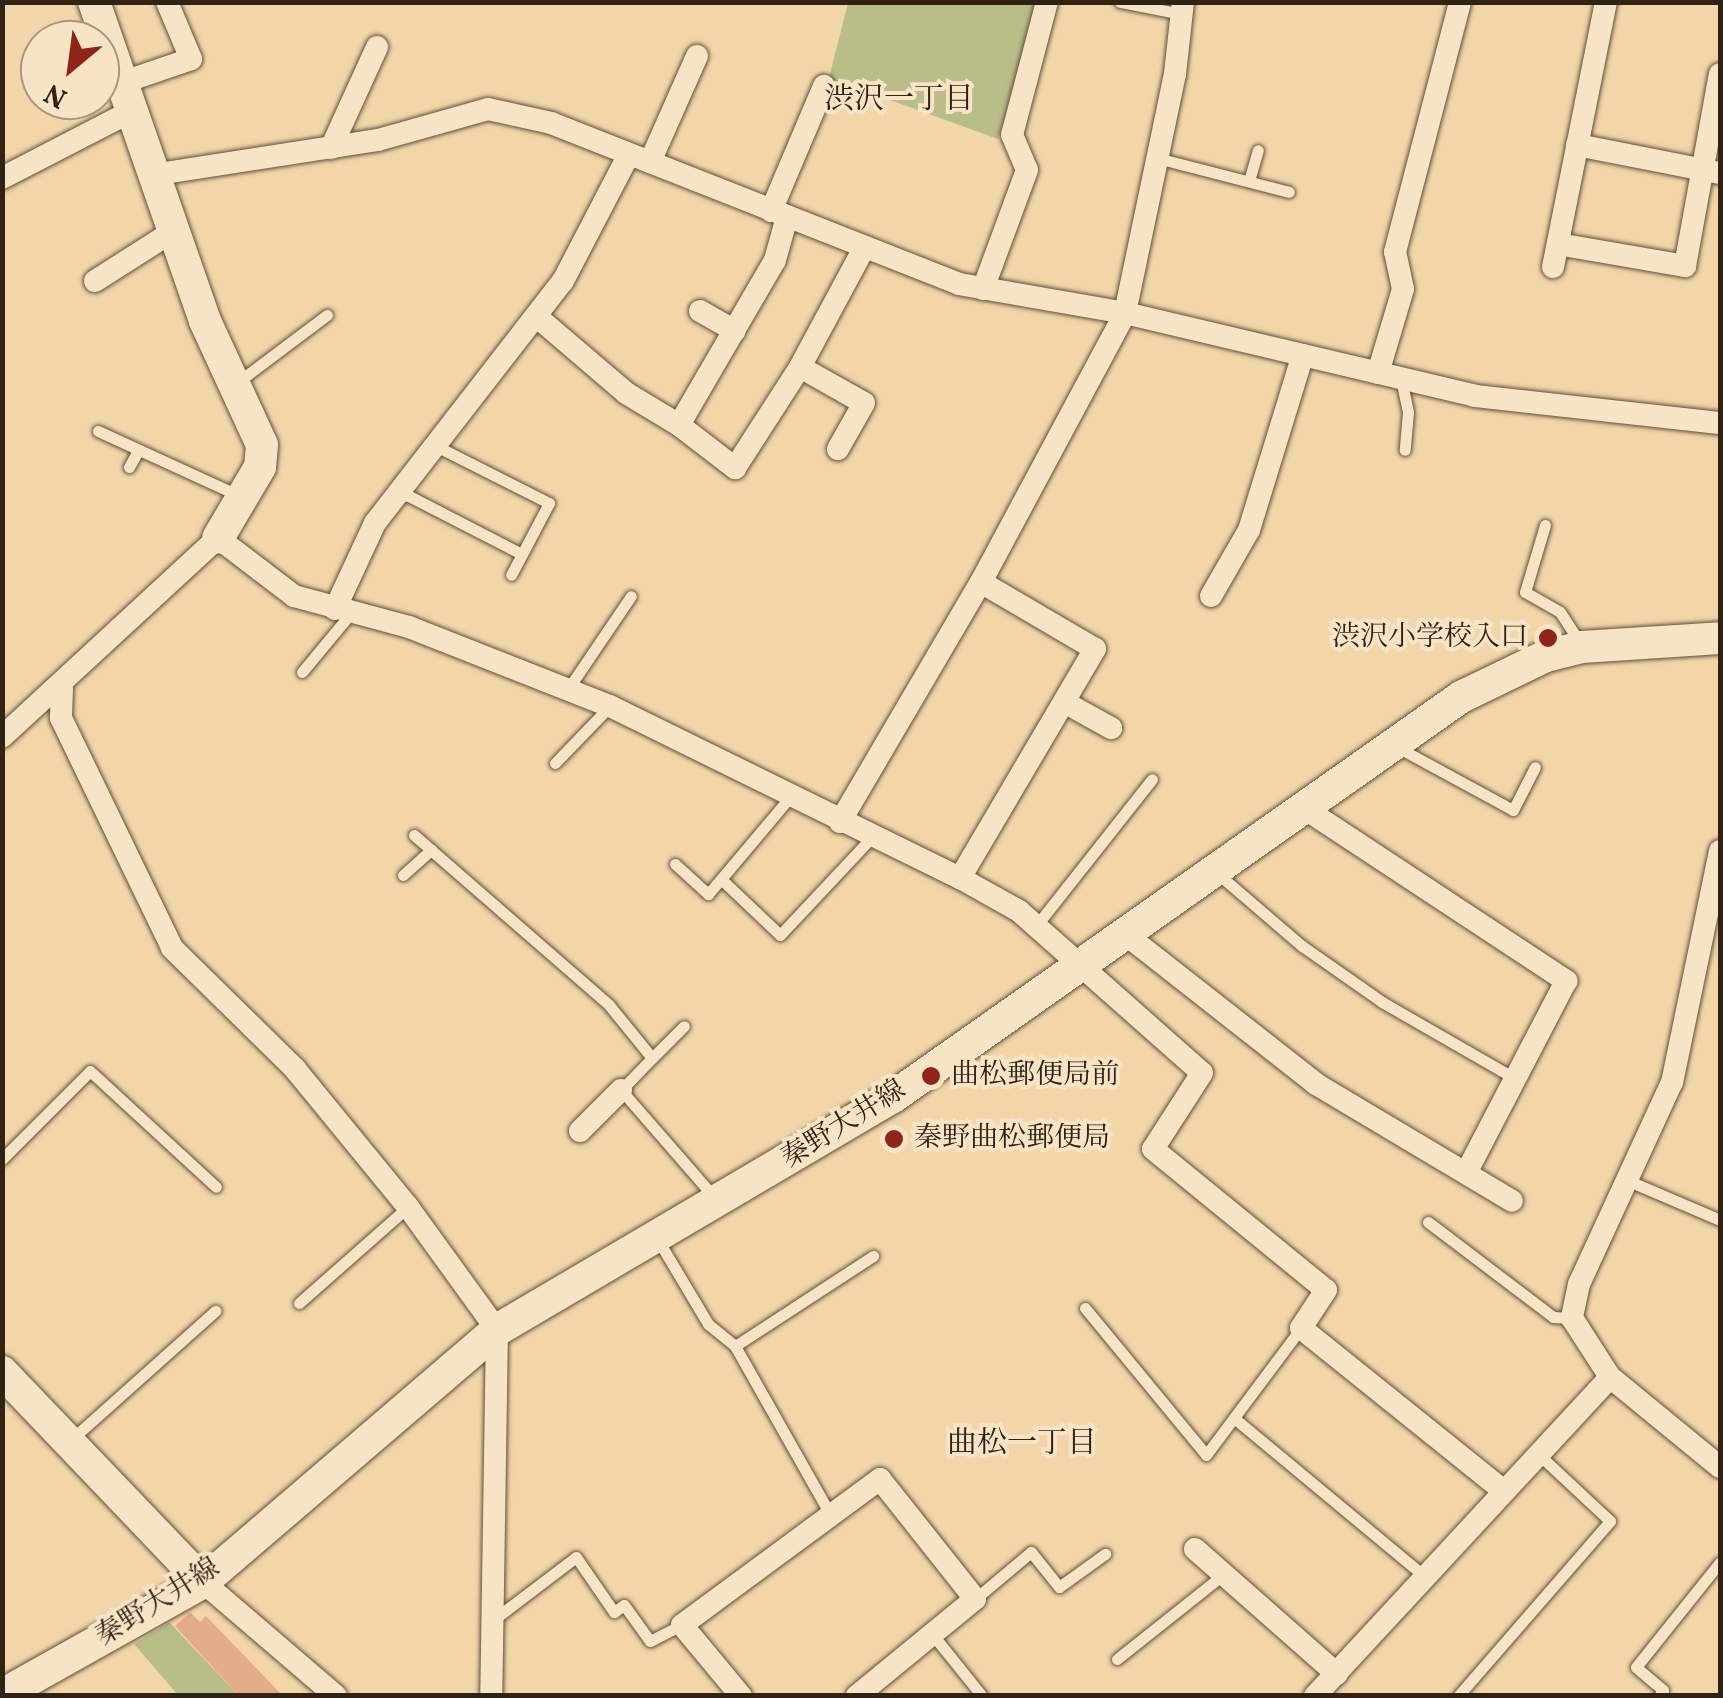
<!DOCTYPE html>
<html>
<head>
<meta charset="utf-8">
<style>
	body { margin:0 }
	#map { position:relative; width:1723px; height:1698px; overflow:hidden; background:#f2d6a8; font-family:Vollkorn,"Noto Serif JP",serif }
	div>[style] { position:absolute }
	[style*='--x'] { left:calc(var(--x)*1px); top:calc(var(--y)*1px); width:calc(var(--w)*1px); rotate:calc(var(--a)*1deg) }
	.green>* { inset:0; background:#b9be89 }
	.building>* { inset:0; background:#e5ac89 }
	.roads { filter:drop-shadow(0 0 2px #60503a) drop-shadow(0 0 2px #60503a) }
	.lane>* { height:11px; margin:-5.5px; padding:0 5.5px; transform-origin:5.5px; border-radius:5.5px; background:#f7e4c6 }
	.street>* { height:22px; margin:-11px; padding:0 11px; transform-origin:11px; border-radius:11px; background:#f7e4c6 }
	.secondary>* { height:32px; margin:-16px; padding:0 16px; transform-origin:16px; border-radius:16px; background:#f7e4c6 }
	.dots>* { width:28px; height:28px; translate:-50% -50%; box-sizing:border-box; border:5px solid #f7e4c6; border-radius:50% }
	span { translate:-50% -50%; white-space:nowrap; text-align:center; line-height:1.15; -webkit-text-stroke:8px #f7e4c6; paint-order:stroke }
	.poi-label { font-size:28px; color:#302316 }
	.right { translate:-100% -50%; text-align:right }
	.left { translate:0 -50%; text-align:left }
	.street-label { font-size:28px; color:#302316 }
	.neighbourhood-label { font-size:30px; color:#302316 }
	.frame { position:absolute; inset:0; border:5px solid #302316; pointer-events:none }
	.north { position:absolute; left:20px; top:20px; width:100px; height:100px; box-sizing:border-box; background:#f7e4c6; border:2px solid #a79780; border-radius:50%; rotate:209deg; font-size:28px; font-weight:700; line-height:40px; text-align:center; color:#302316 }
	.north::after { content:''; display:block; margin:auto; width:35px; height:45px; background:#8f2418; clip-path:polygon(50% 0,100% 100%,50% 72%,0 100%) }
</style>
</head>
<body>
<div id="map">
	<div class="green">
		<div style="clip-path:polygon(1032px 2px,1036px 10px,998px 139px,829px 78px,848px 3px)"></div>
		<div style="clip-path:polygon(170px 1622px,170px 1623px,238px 1695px,178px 1695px,134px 1644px)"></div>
	</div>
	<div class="building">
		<div style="clip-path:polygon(190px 1612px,200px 1622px,206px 1616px,283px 1696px,239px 1696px,175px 1626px)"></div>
	</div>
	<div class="roads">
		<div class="lane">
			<div style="--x:1120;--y:2;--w:63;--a:11"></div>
			<div style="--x:1157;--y:158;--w:136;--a:14.4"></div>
			<div style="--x:1249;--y:181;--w:32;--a:-74"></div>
			<div style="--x:1401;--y:379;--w:34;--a:78"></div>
			<div style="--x:1408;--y:412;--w:38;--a:95"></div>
			<div style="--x:239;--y:381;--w:110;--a:-36.9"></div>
			<div style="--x:98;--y:431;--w:156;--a:24.6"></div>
			<div style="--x:434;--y:445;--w:129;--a:26.8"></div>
			<div style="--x:549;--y:503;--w:81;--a:117.8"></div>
			<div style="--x:129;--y:467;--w:18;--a:-61"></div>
			<div style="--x:396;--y:495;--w:13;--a:4"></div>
			<div style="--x:409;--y:496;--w:127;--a:27.2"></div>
			<div style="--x:1545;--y:525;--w:70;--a:106.6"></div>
			<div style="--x:1525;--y:592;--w:40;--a:29.7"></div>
			<div style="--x:1560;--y:612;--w:37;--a:57"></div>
			<div style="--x:302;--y:672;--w:77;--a:-50.3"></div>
			<div style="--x:568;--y:689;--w:112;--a:-55.9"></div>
			<div style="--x:1397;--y:747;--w:132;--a:28.5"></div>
			<div style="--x:1513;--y:810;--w:48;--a:-62.9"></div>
			<div style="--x:555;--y:763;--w:79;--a:-46"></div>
			<div style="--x:790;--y:797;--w:107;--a:130.1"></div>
			<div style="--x:721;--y:879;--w:81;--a:43.5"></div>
			<div style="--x:780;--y:935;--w:134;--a:-46.8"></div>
			<div style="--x:414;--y:835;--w:23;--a:41"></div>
			<div style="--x:675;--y:864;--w:45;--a:42.3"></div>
			<div style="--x:708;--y:894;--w:20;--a:-49"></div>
			<div style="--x:1218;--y:874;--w:111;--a:40.6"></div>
			<div style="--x:1302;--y:946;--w:98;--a:35"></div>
			<div style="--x:1382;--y:1002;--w:152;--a:29.9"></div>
			<div style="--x:403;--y:875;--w:38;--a:-42"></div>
			<div style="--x:431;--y:850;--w:236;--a:41"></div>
			<div style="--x:609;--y:1005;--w:68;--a:50.9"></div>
			<div style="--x:652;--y:1058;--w:45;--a:134.1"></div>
			<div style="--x:621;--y:1090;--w:143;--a:49"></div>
			<div style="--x:1036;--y:926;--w:187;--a:-51.7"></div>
			<div style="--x:652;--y:1058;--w:45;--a:-45"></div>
			<div style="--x:2;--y:1159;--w:124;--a:-45"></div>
			<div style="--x:90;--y:1071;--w:171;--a:42.6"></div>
			<div style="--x:1629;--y:1181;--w:99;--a:23.2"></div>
			<div style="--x:1428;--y:1222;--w:157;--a:37.2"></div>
			<div style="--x:1553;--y:1317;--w:19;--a:3"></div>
			<div style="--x:658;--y:1240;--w:98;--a:59.2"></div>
			<div style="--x:708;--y:1324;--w:35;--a:39"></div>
			<div style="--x:735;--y:1346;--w:191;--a:60.5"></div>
			<div style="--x:299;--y:1303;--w:145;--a:-41.4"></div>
			<div style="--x:1085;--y:1308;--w:190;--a:50.5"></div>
			<div style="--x:1206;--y:1455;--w:159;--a:-53.2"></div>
			<div style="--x:735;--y:1346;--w:165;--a:-33.1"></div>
			<div style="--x:1234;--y:1418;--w:246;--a:39.7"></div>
			<div style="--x:73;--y:1438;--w:191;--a:-41.8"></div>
			<div style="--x:975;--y:1599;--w:73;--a:-40"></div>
			<div style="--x:1031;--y:1552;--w:45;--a:51.3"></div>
			<div style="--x:1059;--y:1587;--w:57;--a:-35.7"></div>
			<div style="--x:497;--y:1617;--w:99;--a:-37.2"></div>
			<div style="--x:576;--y:1557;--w:67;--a:55.4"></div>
			<div style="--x:614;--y:1612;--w:12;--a:-35"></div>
			<div style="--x:624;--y:1605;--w:44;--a:54.2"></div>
			<div style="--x:650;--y:1641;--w:36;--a:-27"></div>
			<div style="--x:933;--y:1635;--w:78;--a:51.2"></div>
			<div style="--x:1117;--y:1659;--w:137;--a:-38.5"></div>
			<div style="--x:1458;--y:1696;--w:232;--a:-49"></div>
			<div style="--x:1610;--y:1521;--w:100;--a:-137"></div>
			<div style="--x:1659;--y:1696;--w:7;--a:-56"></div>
			<div style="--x:1663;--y:1690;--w:35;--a:-140"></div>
			<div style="--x:1636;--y:1667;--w:134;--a:-51.3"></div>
		</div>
		<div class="street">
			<div style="--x:124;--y:82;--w:71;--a:-18.9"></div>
			<div style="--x:191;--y:59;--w:62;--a:-112.8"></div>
			<div style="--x:1577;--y:145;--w:146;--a:11.1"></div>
			<div style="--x:331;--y:148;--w:111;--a:-65.5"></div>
			<div style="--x:650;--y:162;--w:116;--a:-66.1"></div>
			<div style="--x:158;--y:174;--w:223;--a:-8.8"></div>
			<div style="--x:378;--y:140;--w:114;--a:-15.7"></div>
			<div style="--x:488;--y:109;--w:65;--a:12.5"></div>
			<div style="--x:551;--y:123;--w:439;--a:21.5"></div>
			<div style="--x:959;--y:284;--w:169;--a:9.9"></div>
			<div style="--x:1125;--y:313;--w:360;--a:13.3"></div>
			<div style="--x:1475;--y:396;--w:246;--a:6.3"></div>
			<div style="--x:2;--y:178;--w:148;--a:-27.3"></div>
			<div style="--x:771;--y:211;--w:136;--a:-67"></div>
			<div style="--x:1558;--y:244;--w:129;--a:9.8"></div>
			<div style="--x:1685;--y:266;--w:195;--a:-79.7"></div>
			<div style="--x:1553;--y:267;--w:270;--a:-78.7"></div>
			<div style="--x:95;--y:281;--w:95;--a:-32.5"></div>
			<div style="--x:983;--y:289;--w:127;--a:-69.7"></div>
			<div style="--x:1027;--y:170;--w:38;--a:-113"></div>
			<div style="--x:1012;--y:135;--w:138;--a:-75.3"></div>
			<div style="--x:700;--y:311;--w:40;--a:29.7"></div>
			<div style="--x:536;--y:316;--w:118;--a:40.5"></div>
			<div style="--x:626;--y:393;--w:62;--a:31.1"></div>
			<div style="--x:679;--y:425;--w:191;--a:-59.8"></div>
			<div style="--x:775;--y:260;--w:45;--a:-74.4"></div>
			<div style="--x:800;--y:367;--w:73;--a:29.4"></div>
			<div style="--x:864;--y:403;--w:53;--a:119.5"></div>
			<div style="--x:1378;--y:373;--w:88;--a:-73.4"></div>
			<div style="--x:1403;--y:289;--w:38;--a:-102"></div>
			<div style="--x:1395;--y:252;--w:258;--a:-75.4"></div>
			<div style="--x:679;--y:425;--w:71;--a:37.5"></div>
			<div style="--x:735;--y:468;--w:120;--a:-57.2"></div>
			<div style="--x:800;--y:367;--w:135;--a:-61.7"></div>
			<div style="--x:1211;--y:596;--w:76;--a:-60.1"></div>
			<div style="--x:1249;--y:530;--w:183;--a:-72.9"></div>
			<div style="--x:335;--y:609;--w:95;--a:-65.1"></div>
			<div style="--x:375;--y:523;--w:306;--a:-52.2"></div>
			<div style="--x:563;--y:281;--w:139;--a:-62.5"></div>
			<div style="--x:62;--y:688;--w:30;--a:92"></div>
			<div style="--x:61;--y:718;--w:255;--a:64.2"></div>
			<div style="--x:172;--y:948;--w:173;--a:44.5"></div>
			<div style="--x:295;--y:1069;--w:178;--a:50.7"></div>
			<div style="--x:408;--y:1207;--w:152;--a:54.1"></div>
			<div style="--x:497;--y:1330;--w:366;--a:90.9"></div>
			<div style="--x:1064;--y:702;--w:54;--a:29"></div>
			<div style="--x:2;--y:737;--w:294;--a:-42.7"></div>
			<div style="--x:218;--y:538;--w:96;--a:37.3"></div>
			<div style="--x:294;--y:596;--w:119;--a:15.1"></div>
			<div style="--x:409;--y:627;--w:216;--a:21.5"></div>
			<div style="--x:610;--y:706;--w:390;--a:26.2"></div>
			<div style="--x:960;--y:878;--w:68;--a:29.2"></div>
			<div style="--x:1019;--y:911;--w:244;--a:41.5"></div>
			<div style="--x:1202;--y:1073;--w:90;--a:122.8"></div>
			<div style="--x:1153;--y:1149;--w:223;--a:39.2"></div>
			<div style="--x:1326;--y:1290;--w:45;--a:123.3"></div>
			<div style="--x:1301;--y:1328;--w:255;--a:38.8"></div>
			<div style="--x:1301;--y:806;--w:318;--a:33.4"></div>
			<div style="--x:1566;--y:981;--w:216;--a:117.5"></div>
			<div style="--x:840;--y:822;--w:278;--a:-59.6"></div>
			<div style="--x:981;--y:582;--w:305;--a:-61.8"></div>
			<div style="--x:1125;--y:313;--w:244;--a:-78.2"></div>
			<div style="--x:1175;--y:74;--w:72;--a:-83.7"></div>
			<div style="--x:1720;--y:851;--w:236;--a:101.7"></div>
			<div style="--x:1672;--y:1082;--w:222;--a:114.7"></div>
			<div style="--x:1579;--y:1284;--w:35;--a:102"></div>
			<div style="--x:1572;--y:1318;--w:70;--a:57.2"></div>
			<div style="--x:1610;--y:1377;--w:142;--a:39.3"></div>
			<div style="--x:960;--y:878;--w:266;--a:-59.5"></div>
			<div style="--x:1095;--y:649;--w:132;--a:-149.6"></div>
			<div style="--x:1125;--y:934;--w:243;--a:38.1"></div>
			<div style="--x:1316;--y:1084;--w:228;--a:30.8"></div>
			<div style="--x:580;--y:1131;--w:58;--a:-45"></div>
			<div style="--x:1195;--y:1549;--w:189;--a:41.4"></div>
			<div style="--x:203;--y:1582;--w:175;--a:40.6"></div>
			<div style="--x:741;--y:1696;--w:92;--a:-129.7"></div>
			<div style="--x:682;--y:1625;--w:246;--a:-36.4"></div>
			<div style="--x:880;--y:1479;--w:153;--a:51.6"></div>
			<div style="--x:975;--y:1599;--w:153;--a:140.6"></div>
			<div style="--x:1315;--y:1696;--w:434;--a:-47.2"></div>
		</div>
		<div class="secondary">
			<div style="--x:94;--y:2;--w:338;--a:70.8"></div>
			<div style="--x:205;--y:321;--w:136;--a:65.3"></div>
			<div style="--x:262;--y:445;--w:22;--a:95"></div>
			<div style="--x:260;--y:467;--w:82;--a:120.6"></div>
			<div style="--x:2;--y:1372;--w:291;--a:46.3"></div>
			<div style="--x:2;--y:1695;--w:231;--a:-29.3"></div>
			<div style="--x:203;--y:1582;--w:387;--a:-40.6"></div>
			<div style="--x:497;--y:1330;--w:459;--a:-30.5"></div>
			<div style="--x:893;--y:1097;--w:695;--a:-35.15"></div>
			<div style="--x:1461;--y:697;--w:94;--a:-25.8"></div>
			<div style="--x:1546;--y:656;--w:37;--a:-14"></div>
			<div style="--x:1582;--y:647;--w:138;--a:-3.7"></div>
		</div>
	</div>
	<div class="dots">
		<div style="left:1548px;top:638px;background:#8f2418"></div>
		<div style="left:931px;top:1076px;background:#8f2418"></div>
		<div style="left:894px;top:1139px;background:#8f2418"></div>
	</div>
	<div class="poi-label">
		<span class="right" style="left:1528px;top:638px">渋沢小学校入口</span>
		<span class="left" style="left:951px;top:1076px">曲松郵便局前</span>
		<span class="left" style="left:914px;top:1139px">秦野曲松郵便局</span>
	</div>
	<div class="street-label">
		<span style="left:844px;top:1125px;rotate:-32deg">秦野大井線</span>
		<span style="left:158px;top:1603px;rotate:-32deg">秦野大井線</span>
	</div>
	<div class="neighbourhood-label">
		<span style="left:899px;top:100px">渋沢一丁目</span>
		<span style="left:1022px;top:1444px">曲松一丁目</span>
	</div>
	<div class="frame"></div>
	<div class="north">N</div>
</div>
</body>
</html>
